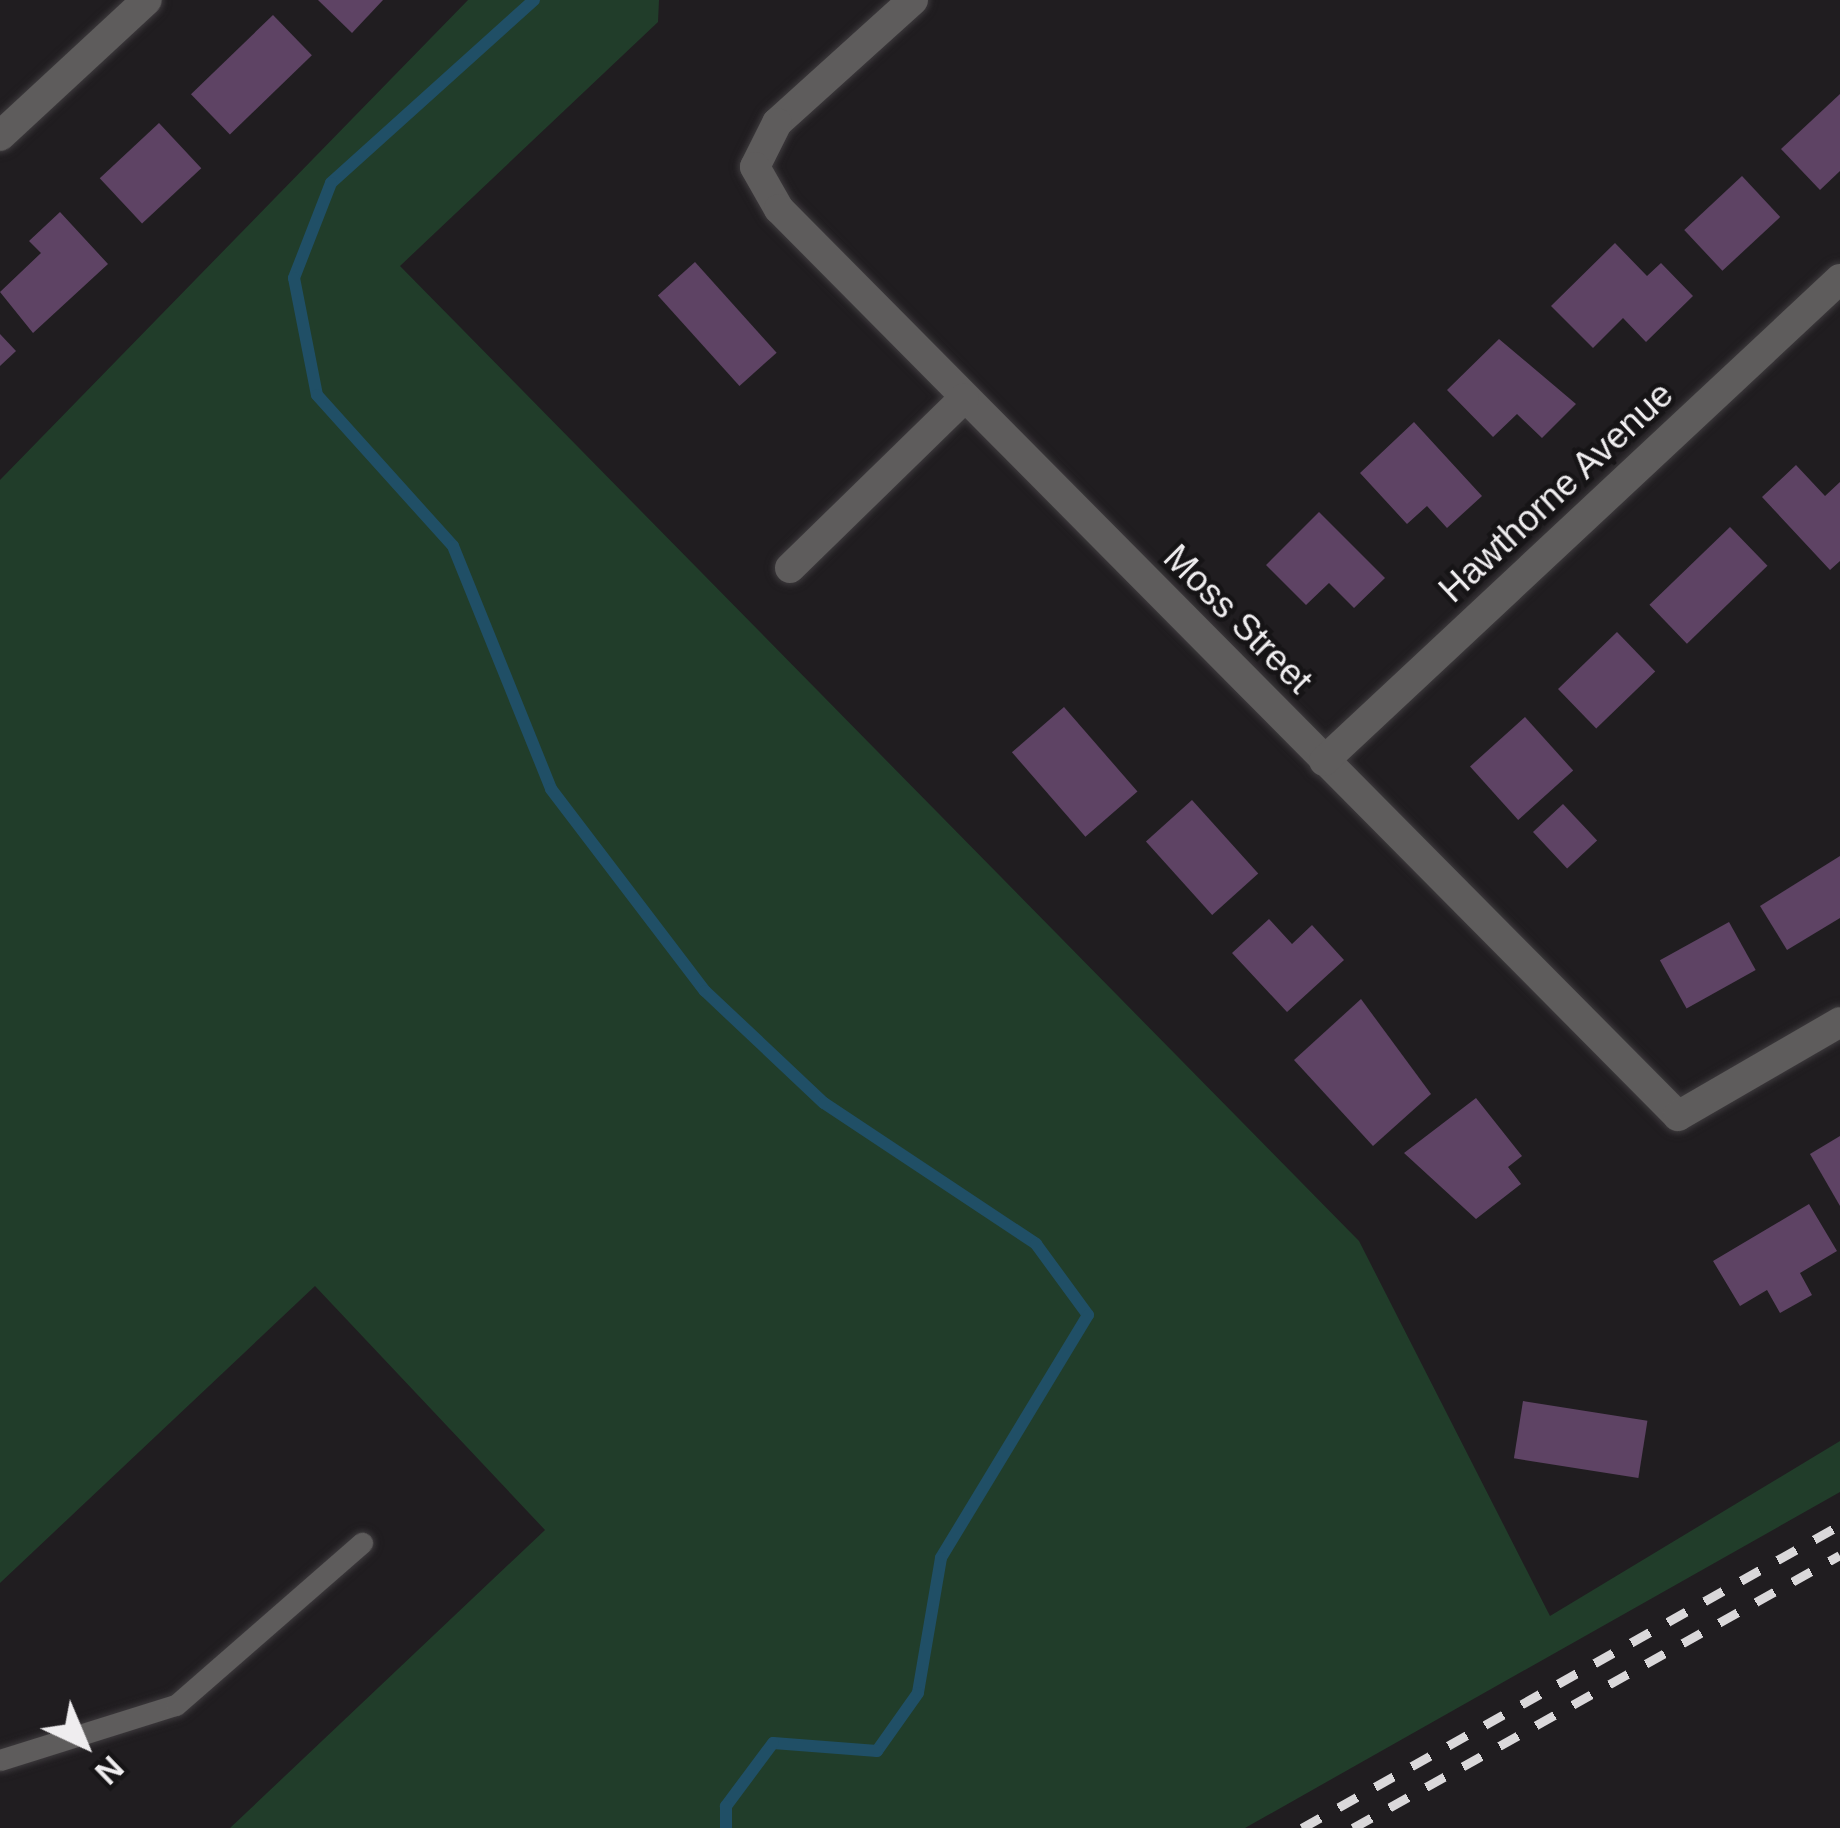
<!DOCTYPE html>
<html>
<head>
<meta charset="utf-8">
<style>
	body { margin:0 }
	#map { position:relative; width:1840px; height:1828px; overflow:hidden; background:#201d20; font-family:Helvetica,sans-serif }
	div>[style] { position:absolute }
	[style*='--x'] { left:calc(var(--x)*1px); top:calc(var(--y)*1px); width:calc(var(--w)*1px); rotate:calc(var(--a)*1deg) }
	.green>* { inset:0; background:#213d2a }
	.stream>* { height:12px; margin:-6px; padding:0 6px; transform-origin:6px; border-radius:6px; background:#204f66 }
	.building>* { inset:0; background:#5e4364; transform-origin:0 0 }
	.roads { filter:drop-shadow(0 0 3px #3d3a3d) drop-shadow(0 0 3px #3d3a3d) }
	.service>* { height:21px; margin:-10.5px; padding:0 10.5px; transform-origin:10.5px; border-radius:10.5px; background:#5e5c5c }
	.minor>* { height:30px; margin:-15px; padding:0 15px; transform-origin:15px; border-radius:15px; background:#5e5c5c }
	.rail>* { height:9px; margin-top:-4.5px; transform-origin:0; background:repeating-linear-gradient(90deg,#dad8da 0 21px,transparent 0 42px) }
	span { translate:-50% -50%; white-space:nowrap; text-align:center; line-height:1.15; -webkit-text-stroke:9px #161416; paint-order:stroke }
	.street-label { font-size:36px; color:#efedef }
	.north { position:absolute; left:24px; top:1684px; width:120px; height:120px; -webkit-text-stroke:9px #161416; paint-order:stroke; rotate:136deg; font-size:33px; font-weight:700; line-height:48px; text-align:center; color:#efedef }
	.north::after { content:''; display:block; margin:auto; width:42px; height:54px; background:#efedef; clip-path:polygon(50% 0,100% 100%,50% 72%,0 100%) }
</style>
</head>
<body>
<div id="map">
	<div class="green">
		<div style="clip-path:polygon(468px 0,659px 0,658px 22px,400px 266px,1359px 1241px,1550px 1616px,1840px 1441px,1840px 1492px,1245px 1828px,230px 1828px,545px 1530px,315px 1286px,0 1583px,0 480px)"></div>
	</div>
	<div class="stream">
		<div style="--x:534;--y:0;--w:273;--a:138"></div>
		<div style="--x:331;--y:183;--w:102;--a:111.3"></div>
		<div style="--x:294;--y:278;--w:119;--a:78.9"></div>
		<div style="--x:317;--y:395;--w:203;--a:48"></div>
		<div style="--x:453;--y:546;--w:262;--a:68"></div>
		<div style="--x:551;--y:789;--w:254;--a:52.7"></div>
		<div style="--x:705;--y:991;--w:163;--a:43.3"></div>
		<div style="--x:824;--y:1103;--w:255;--a:33.6"></div>
		<div style="--x:1036;--y:1244;--w:88;--a:53.8"></div>
		<div style="--x:1088;--y:1315;--w:284;--a:121.2"></div>
		<div style="--x:941;--y:1558;--w:137;--a:99.7"></div>
		<div style="--x:918;--y:1693;--w:71;--a:125.3"></div>
		<div style="--x:877;--y:1751;--w:104;--a:-175.6"></div>
		<div style="--x:773;--y:1743;--w:79;--a:126.7"></div>
		<div style="--x:726;--y:1806;--w:22;--a:90"></div>
	</div>
	<div class="building">
		<div style="clip-path:polygon(318px 0,383px 0,352px 33px)"></div>
		<div style="left:273px;top:15px;width:56px;height:114px;rotate:46deg"></div>
		<div style="clip-path:polygon(1840px 94px,1840px 171px,1820px 190px,1781px 149px)"></div>
		<div style="left:159px;top:123px;width:62px;height:81px;rotate:47deg"></div>
		<div style="left:1742px;top:176px;width:56px;height:79px;rotate:47deg"></div>
		<div style="clip-path:polygon(60px 212px,108px 264px,33px 333px,0 292px,41px 253px,29px 241px)"></div>
		<div style="clip-path:polygon(1615px 243px,1647px 276px,1661px 263px,1693px 296px,1646px 342px,1623px 318px,1593px 348px,1551px 306px)"></div>
		<div style="left:695px;top:262px;width:122px;height:50px;rotate:48deg"></div>
		<div style="clip-path:polygon(0 334px,16px 351px,0 366px)"></div>
		<div style="clip-path:polygon(1499px 339px,1576px 404px,1542px 438px,1517px 414px,1493px 437px,1447px 390px)"></div>
		<div style="clip-path:polygon(1414px 422px,1482px 496px,1447px 528px,1427px 506px,1407px 524px,1360px 473px)"></div>
		<div style="clip-path:polygon(1796px 465px,1825px 496px,1840px 482px,1840px 561px,1830px 570px,1762px 497px)"></div>
		<div style="clip-path:polygon(1319px 512px,1385px 578px,1354px 608px,1329px 583px,1306px 605px,1266px 565px)"></div>
		<div style="left:1730px;top:527px;width:54px;height:112px;rotate:46deg"></div>
		<div style="left:1617px;top:632px;width:55px;height:82px;rotate:46deg"></div>
		<div style="left:1064px;top:707px;width:112px;height:69px;rotate:49deg"></div>
		<div style="left:1525px;top:717px;width:72px;height:74px;rotate:48deg"></div>
		<div style="left:1192px;top:800px;width:99px;height:62px;rotate:48deg"></div>
		<div style="left:1563px;top:804px;width:50px;height:41px;rotate:47deg"></div>
		<div style="clip-path:polygon(1840px 856px,1840px 918px,1787px 950px,1760px 906px)"></div>
		<div style="clip-path:polygon(1269px 919px,1292px 944px,1312px 925px,1344px 960px,1287px 1012px,1232px 953px)"></div>
		<div style="left:1729px;top:922px;width:55px;height:79px;rotate:61deg"></div>
		<div style="clip-path:polygon(1361px 999px,1431px 1094px,1373px 1146px,1294px 1060px)"></div>
		<div style="clip-path:polygon(1476px 1098px,1522px 1156px,1508px 1167px,1521px 1184px,1476px 1219px,1404px 1153px)"></div>
		<div style="clip-path:polygon(1840px 1136px,1840px 1206px,1810px 1154px)"></div>
		<div style="clip-path:polygon(1809px 1204px,1837px 1251px,1800px 1273px,1812px 1295px,1780px 1313px,1767px 1290px,1740px 1306px,1713px 1261px)"></div>
		<div style="left:1523px;top:1401px;width:126px;height:58px;rotate:9deg"></div>
	</div>
	<div class="roads">
		<div class="service">
			<div style="--x:0;--y:1760;--w:184;--a:-17.4"></div>
			<div style="--x:176;--y:1705;--w:247;--a:-41.1"></div>
		</div>
		<div class="minor">
			<div style="--x:913;--y:0;--w:183;--a:137.9"></div>
			<div style="--x:777;--y:123;--w:49;--a:116.6"></div>
			<div style="--x:755;--y:167;--w:48;--a:60.3"></div>
			<div style="--x:779;--y:209;--w:1277;--a:45.25"></div>
			<div style="--x:1678;--y:1116;--w:187;--a:-30.1"></div>
			<div style="--x:0;--y:136;--w:200;--a:-42.8"></div>
			<div style="--x:790;--y:568;--w:243;--a:-44.3"></div>
			<div style="--x:1324;--y:761;--w:706;--a:-43.05"></div>
		</div>
	</div>
	<div class="rail">
		<div style="--x:1302;--y:1828;--w:617;--a:-29.39"></div>
		<div style="--x:1353;--y:1828;--w:558;--a:-29.27"></div>
	</div>
	<div class="street-label">
		<span style="left:1556px;top:492px;rotate:-43deg">Hawthorne Avenue</span>
		<span style="left:1238px;top:619px;rotate:45deg">Moss Street</span>
	</div>
	<div class="north">N</div>
</div>
</body>
</html>
